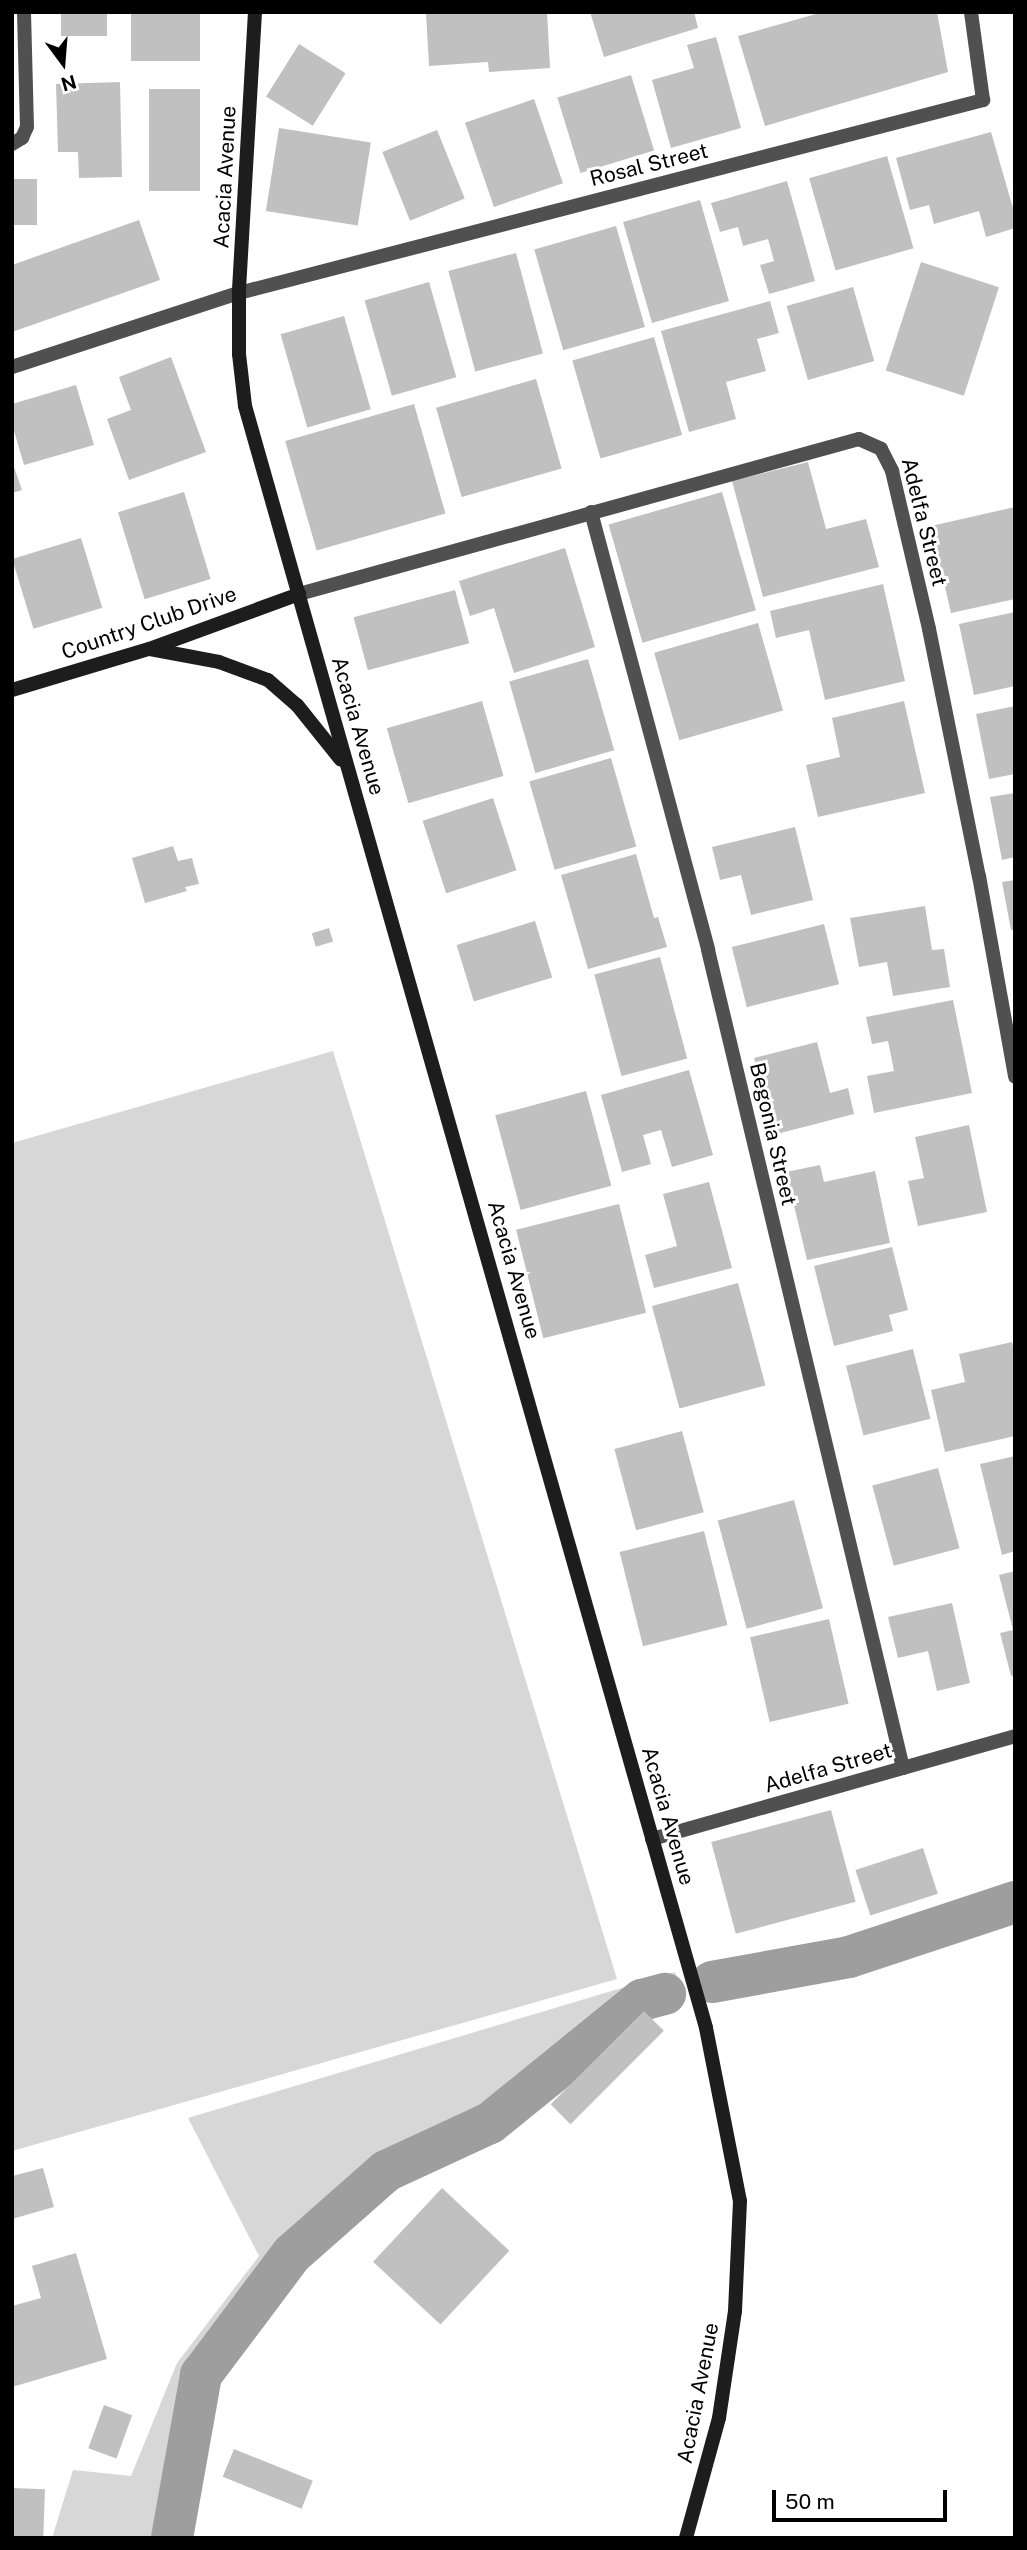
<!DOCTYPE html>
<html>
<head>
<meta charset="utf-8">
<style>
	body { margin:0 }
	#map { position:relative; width:1027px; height:2550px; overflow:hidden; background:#fff; font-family:"Public Sans",sans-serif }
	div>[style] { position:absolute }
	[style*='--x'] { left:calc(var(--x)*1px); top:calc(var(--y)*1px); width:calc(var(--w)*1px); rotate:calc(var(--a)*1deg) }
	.green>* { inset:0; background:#d7d7d7 }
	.river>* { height:42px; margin:-21px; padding:0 21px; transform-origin:21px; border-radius:21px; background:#9e9e9e }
	.building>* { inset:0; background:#c0c0c0; transform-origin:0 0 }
	.street>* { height:14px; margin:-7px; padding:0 7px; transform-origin:7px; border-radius:7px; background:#505050 }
	.secondary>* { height:14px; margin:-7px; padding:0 7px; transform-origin:7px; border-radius:7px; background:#1d1d1d }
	span { translate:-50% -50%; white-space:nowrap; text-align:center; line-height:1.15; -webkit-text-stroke:6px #fff; paint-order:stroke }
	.street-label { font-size:21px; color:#000 }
	.frame { position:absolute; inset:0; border:14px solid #000; pointer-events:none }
	.north { position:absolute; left:28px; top:28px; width:70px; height:70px; -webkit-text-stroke:5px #fff; paint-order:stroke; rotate:164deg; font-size:19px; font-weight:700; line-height:28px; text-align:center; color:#000 }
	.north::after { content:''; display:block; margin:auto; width:24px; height:32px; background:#000; clip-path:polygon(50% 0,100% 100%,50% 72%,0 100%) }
	.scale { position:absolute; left:772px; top:2490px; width:175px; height:32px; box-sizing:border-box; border:4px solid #000; border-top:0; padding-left:9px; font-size:21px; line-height:24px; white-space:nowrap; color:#000; -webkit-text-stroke:5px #fff; paint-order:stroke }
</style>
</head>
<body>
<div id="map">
	<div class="green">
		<div style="clip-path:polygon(333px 1051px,617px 1979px,12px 2151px,12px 1143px)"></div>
		<div style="clip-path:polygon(675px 1972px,684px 1997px,641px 2009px,626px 2008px,485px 2119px,376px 2171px,268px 2266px,194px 2368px,162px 2480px,152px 2538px,52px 2538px,73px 2470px,131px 2476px,177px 2363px,259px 2256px,188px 2118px)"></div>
	</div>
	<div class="river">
		<div style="--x:712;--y:1982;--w:139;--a:-10.3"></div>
		<div style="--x:849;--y:1957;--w:175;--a:-18.3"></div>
		<div style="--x:172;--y:2538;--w:166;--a:-79.9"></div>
		<div style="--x:201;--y:2375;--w:151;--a:-53.1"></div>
		<div style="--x:292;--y:2254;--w:125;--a:-41.4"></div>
		<div style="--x:386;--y:2171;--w:115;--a:-24.8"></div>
		<div style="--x:490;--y:2123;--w:196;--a:-39"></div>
		<div style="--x:642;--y:2000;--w:24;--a:-15"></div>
	</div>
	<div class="building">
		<div style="left:61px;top:12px;width:46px;height:24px"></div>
		<div style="left:131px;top:12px;width:69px;height:49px"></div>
		<div style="clip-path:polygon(426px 12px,547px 12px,550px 68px,489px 72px,488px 62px,429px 66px)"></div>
		<div style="clip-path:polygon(590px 12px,694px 12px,698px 28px,604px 57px)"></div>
		<div style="clip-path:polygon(823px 12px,937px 12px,948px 72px,765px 126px,738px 36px)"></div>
		<div style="clip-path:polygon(716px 37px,741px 128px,671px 148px,652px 80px,694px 68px,687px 45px)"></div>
		<div style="left:299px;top:44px;width:55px;height:62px;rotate:32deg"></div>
		<div style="left:631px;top:75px;width:79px;height:77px;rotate:73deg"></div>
		<div style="clip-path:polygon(120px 82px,122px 177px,79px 178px,78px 152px,58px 152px,56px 84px)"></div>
		<div style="left:149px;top:89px;width:51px;height:102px"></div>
		<div style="left:534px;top:99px;width:89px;height:73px;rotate:71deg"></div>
		<div style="left:279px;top:128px;width:93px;height:84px;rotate:9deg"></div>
		<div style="left:437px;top:130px;width:74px;height:59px;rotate:68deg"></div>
		<div style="clip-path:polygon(991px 132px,1015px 215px,1015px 228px,986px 237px,979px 211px,934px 224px,929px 205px,910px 210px,896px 158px)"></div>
		<div style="left:887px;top:156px;width:96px;height:81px;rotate:74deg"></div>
		<div style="left:12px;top:179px;width:25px;height:46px"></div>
		<div style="clip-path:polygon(787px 181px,815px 281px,769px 294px,760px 265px,774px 261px,768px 239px,743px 246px,738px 227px,720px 232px,711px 203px)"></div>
		<div style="left:700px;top:200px;width:105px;height:80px;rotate:74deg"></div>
		<div style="clip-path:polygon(139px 220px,160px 280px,12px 332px,12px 265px)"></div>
		<div style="left:616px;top:226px;width:105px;height:85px;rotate:74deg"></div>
		<div style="left:516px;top:253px;width:104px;height:70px;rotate:75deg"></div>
		<div style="left:921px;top:262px;width:82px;height:114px;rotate:18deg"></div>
		<div style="left:429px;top:282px;width:99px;height:67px;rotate:74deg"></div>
		<div style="left:853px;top:287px;width:77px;height:69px;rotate:74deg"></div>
		<div style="clip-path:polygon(770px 301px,779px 333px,757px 339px,766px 371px,726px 382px,736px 419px,689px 432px,661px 331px)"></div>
		<div style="left:344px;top:316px;width:97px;height:66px;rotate:74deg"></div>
		<div style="left:654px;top:337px;width:102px;height:85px;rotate:74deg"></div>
		<div style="clip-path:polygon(171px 357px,206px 452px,129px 480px,107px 419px,131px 410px,119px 377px)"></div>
		<div style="left:536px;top:379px;width:93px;height:104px;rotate:74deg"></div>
		<div style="clip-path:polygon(76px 385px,94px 445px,24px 465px,12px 424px,12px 404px)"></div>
		<div style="left:414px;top:404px;width:114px;height:134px;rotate:74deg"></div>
		<div style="clip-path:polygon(12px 461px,22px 490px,12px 493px)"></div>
		<div style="clip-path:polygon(808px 462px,826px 529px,866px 519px,879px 567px,763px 597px,732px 481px)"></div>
		<div style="left:184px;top:492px;width:91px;height:69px;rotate:73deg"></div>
		<div style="left:722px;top:492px;width:123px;height:118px;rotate:74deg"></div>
		<div style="clip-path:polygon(1015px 507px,1015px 599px,951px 613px,931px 526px)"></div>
		<div style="left:81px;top:538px;width:73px;height:72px;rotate:73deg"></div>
		<div style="clip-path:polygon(565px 548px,595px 647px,514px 673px,494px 608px,470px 616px,459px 581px)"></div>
		<div style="clip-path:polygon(883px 584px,905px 681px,825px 700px,809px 630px,776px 638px,770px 611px)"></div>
		<div style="left:455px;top:590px;width:55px;height:105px;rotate:75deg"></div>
		<div style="clip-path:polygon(1015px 612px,1015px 686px,974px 695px,959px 624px)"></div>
		<div style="left:758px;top:623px;width:91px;height:108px;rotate:74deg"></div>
		<div style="left:588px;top:659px;width:95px;height:82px;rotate:74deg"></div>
		<div style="left:482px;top:701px;width:78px;height:99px;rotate:74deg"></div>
		<div style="clip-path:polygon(904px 701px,925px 793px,818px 817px,806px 765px,840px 757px,832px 718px)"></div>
		<div style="clip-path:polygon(1015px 706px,1015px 774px,989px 779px,976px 714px)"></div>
		<div style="left:611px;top:758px;width:92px;height:85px;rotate:74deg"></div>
		<div style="clip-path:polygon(1015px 793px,1015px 857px,1002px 860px,990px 797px)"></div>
		<div style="left:493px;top:798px;width:76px;height:74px;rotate:72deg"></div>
		<div style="clip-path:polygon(795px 827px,813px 900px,751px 915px,741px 875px,720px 880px,712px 847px)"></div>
		<div style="clip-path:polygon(173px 846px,178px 861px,192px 858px,199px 884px,185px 887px,187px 891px,145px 903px,132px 858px)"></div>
		<div style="clip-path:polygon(636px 854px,654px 918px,658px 917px,667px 947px,588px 969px,561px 875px)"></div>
		<div style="clip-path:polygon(1015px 880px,1015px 929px,1011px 930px,1002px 882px)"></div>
		<div style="clip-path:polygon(925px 906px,932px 950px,944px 949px,950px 987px,893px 996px,887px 962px,859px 967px,850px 918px)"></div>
		<div style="left:535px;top:921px;width:59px;height:82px;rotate:73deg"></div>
		<div style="left:824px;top:924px;width:62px;height:95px;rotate:76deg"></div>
		<div style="left:329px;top:928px;width:14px;height:18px;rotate:73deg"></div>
		<div style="left:660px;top:957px;width:105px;height:68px;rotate:75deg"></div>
		<div style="clip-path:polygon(953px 1000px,972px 1093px,874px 1113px,867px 1076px,894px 1071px,888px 1041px,872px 1044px,866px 1017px)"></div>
		<div style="clip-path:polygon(817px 1042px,830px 1093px,848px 1088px,854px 1114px,773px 1135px,754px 1058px)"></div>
		<div style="clip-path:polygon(689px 1070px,713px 1155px,672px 1167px,661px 1130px,643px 1135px,651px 1164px,622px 1172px,601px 1095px)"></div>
		<div style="left:586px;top:1091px;width:98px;height:94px;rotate:75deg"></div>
		<div style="clip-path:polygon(969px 1125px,987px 1212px,918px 1226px,908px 1181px,924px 1178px,915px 1137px)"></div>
		<div style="clip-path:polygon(820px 1165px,824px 1182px,875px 1171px,890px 1243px,807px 1260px,786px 1172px)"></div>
		<div style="clip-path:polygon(709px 1182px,732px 1268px,654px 1288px,645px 1255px,677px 1246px,663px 1194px)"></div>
		<div style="left:619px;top:1204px;width:112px;height:106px;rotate:76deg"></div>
		<div style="clip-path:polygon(892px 1247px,908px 1310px,889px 1315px,893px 1331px,834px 1346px,814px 1266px)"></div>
		<div style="left:738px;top:1283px;width:106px;height:89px;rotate:75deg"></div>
		<div style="clip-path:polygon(1012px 1342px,1015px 1355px,1015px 1436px,945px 1452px,931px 1390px,965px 1382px,959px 1354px)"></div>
		<div style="left:913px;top:1349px;width:72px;height:69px;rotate:76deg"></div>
		<div style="left:682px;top:1431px;width:84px;height:70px;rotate:75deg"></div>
		<div style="clip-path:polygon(1015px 1456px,1015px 1551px,1002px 1555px,980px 1464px)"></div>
		<div style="left:938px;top:1468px;width:83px;height:68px;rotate:75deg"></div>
		<div style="left:794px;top:1500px;width:112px;height:79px;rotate:75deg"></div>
		<div style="left:704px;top:1531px;width:97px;height:87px;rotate:76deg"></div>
		<div style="clip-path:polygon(1015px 1571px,1015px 1675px,1011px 1676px,1000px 1633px,1013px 1630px,999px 1575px)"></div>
		<div style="clip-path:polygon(952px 1603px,970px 1683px,937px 1691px,928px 1651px,898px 1658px,888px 1617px)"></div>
		<div style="left:829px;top:1619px;width:87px;height:81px;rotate:77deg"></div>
		<div style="left:831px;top:1810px;width:95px;height:124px;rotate:75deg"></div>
		<div style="left:923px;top:1848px;width:48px;height:71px;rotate:72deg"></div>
		<div style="left:644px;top:2011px;width:28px;height:132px;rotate:45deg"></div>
		<div style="clip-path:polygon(43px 2168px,54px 2207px,12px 2219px,12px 2176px)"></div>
		<div style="left:442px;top:2188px;width:92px;height:101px;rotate:43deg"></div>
		<div style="clip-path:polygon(76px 2253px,107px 2359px,12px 2387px,12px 2306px,41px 2298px,32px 2266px)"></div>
		<div style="left:104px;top:2405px;width:30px;height:46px;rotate:20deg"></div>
		<div style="left:234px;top:2449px;width:85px;height:30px;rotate:22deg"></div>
		<div style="left:12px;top:2488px;width:33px;height:50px;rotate:2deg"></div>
	</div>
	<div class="street">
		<div style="--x:12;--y:144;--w:12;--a:-31"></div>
		<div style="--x:22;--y:138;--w:12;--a:-66"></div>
		<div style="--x:27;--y:127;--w:115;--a:-91.5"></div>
		<div style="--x:12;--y:367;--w:239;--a:-18.1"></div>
		<div style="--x:239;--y:293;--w:769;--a:-14.54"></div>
		<div style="--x:983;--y:100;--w:89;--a:-97.8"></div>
		<div style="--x:591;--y:512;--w:453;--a:75"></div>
		<div style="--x:708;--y:950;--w:841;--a:76.59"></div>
		<div style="--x:299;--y:594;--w:581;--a:-15.47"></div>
		<div style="--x:859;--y:439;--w:24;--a:24"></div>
		<div style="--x:881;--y:449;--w:25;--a:63"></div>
		<div style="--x:892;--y:471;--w:162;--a:76.8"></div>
		<div style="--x:929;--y:629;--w:252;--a:78.6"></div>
		<div style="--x:979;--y:876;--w:204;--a:79.8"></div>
		<div style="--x:652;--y:1839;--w:377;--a:-15.8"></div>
	</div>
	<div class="secondary">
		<div style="--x:255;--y:12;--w:281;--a:93.3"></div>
		<div style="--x:239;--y:293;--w:61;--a:90"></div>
		<div style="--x:239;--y:354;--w:52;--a:83.4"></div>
		<div style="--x:245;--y:406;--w:1686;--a:74.13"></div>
		<div style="--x:706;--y:2028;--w:176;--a:78.9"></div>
		<div style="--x:740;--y:2201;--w:110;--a:92.6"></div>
		<div style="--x:735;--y:2311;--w:108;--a:98.5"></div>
		<div style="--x:719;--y:2418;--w:124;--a:105.4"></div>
		<div style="--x:150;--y:649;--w:70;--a:10.7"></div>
		<div style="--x:219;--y:662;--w:52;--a:20.2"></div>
		<div style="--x:268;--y:680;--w:38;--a:41"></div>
		<div style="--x:297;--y:705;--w:70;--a:51.3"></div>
		<div style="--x:12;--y:690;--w:143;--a:-16.7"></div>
		<div style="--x:149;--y:649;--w:160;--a:-20.1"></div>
	</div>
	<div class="street-label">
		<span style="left:649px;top:165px;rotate:-14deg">Rosal Street</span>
		<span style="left:225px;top:177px;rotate:-87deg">Acacia Avenue</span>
		<span style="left:924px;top:522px;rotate:76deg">Adelfa Street</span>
		<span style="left:149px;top:623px;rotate:-19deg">Country Club Drive</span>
		<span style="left:358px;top:726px;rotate:74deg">Acacia Avenue</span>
		<span style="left:773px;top:1134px;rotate:77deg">Begonia Street</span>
		<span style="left:514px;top:1270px;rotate:74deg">Acacia Avenue</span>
		<span style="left:828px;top:1768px;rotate:-16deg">Adelfa Street</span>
		<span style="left:668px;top:1816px;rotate:74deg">Acacia Avenue</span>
		<span style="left:698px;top:2393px;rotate:-79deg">Acacia Avenue</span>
	</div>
	<div class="frame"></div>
	<div class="north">N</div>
	<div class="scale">50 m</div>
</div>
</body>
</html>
